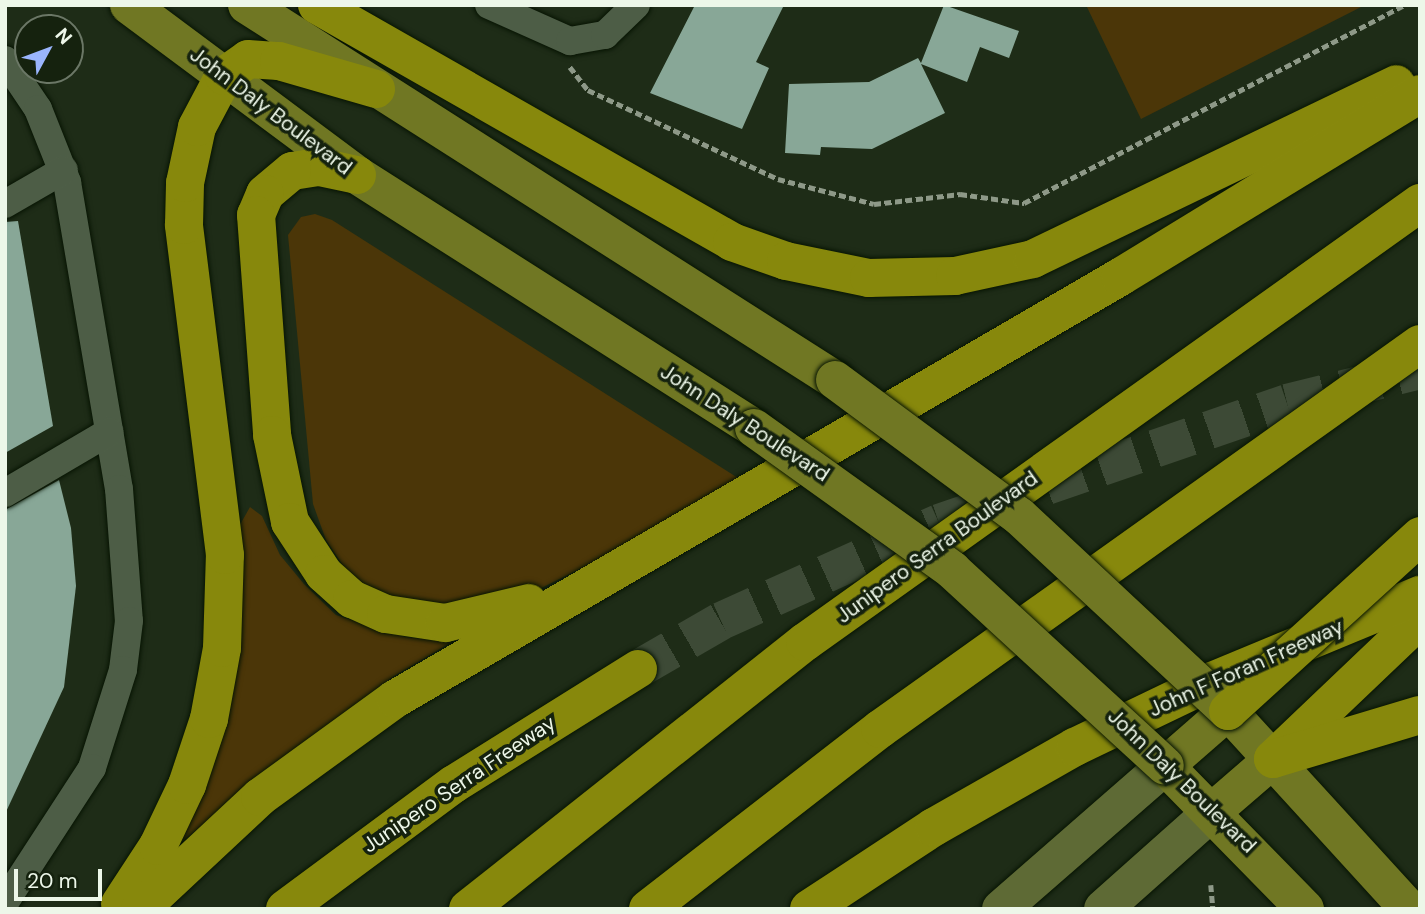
<!DOCTYPE html>
<html>
<head>
<meta charset="utf-8">
<style>
	body { margin:0 }
	#map { position:relative; width:1425px; height:914px; overflow:hidden; background:#1e2c17; font-family:"DM Sans",sans-serif }
	div>[style] { position:absolute }
	[style*='--x'] { left:calc(var(--x)*1px); top:calc(var(--y)*1px); width:calc(var(--w)*1px); rotate:calc(var(--a)*1deg) }
	.green>* { inset:0; background:#4b3608 }
	.building>* { inset:0; background:#88a797 }
	.motorway-tunnel>* { height:38px; margin-top:-19px; transform-origin:0; background:repeating-linear-gradient(90deg,#3d4a36 0 38px,transparent 0 57px) }
	.path>* { height:4.5px; margin-top:-2.25px; transform-origin:0; background:repeating-linear-gradient(90deg,#8e9988 0 7px,transparent 0 10.5px) }
	.roads { filter:drop-shadow(0 0 2px #071403) drop-shadow(0 0 2px #071403) }
	.minor>* { height:28px; margin:-14px; padding:0 14px; transform-origin:14px; border-radius:14px; background:#4d5d46 }
	.secondary>* { height:38px; margin:-19px; padding:0 19px; transform-origin:19px; border-radius:19px; background:#5e6a35 }
	.primary>* { height:38px; margin:-19px; padding:0 19px; transform-origin:19px; border-radius:19px; background:#707723 }
	.motorway>* { height:38px; margin:-19px; padding:0 19px; transform-origin:19px; border-radius:19px; background:#87880c }
	.bridges { filter:drop-shadow(0 0 2px #071403) drop-shadow(0 0 2px #071403) }
	.primary-bridge>* { height:38px; margin:-19px; padding:0 19px; transform-origin:19px; border-radius:19px; background:#707723 }
	.motorway-bridge>* { height:38px; margin:-19px; padding:0 19px; transform-origin:19px; border-radius:19px; background:#87880c }
	span { translate:-50% -50%; white-space:nowrap; text-align:center; line-height:1.15; -webkit-text-stroke:7px #15220e; paint-order:stroke }
	.street-label { font-size:21px; color:#edf7e9 }
	.frame { position:absolute; inset:0; border:7px solid #edf7e9; pointer-events:none }
	.north { position:absolute; left:14px; top:14px; width:70px; height:70px; box-sizing:border-box; background:#15220e; border:2px solid #6b7766; border-radius:50%; rotate:49deg; font-size:19px; font-weight:700; line-height:28px; text-align:center; color:#edf7e9 }
	.north::after { content:''; display:block; margin:auto; width:24px; height:32px; background:#9ab5fd; clip-path:polygon(50% 0,100% 100%,50% 72%,0 100%) }
	.scale { position:absolute; left:14px; top:869px; width:88px; height:32px; box-sizing:border-box; border:4px solid #edf7e9; border-top:0; padding-left:9px; font-size:21px; line-height:24px; white-space:nowrap; color:#edf7e9; -webkit-text-stroke:5px #15220e; paint-order:stroke }
</style>
</head>
<body>
<div id="map">
	<div class="green">
		<div style="clip-path:polygon(1086px 5px,1365px 5px,1141px 119px)"></div>
		<div style="clip-path:polygon(315px 214px,332px 220px,749px 485px,507px 605px,411px 613px,354px 582px,326px 540px,313px 504px,288px 235px,301px 217px)"></div>
		<div style="clip-path:polygon(250px 507px,262px 516px,280px 555px,304px 584px,336px 615px,406px 637px,452px 642px,394px 676px,280px 760px,169px 853px,237px 530px)"></div>
	</div>
	<div class="building">
		<div style="clip-path:polygon(695px 5px,784px 5px,756px 62px,769px 68px,742px 129px,650px 93px)"></div>
		<div style="clip-path:polygon(944px 5px,1019px 31px,1009px 58px,980px 47px,967px 82px,921px 64px,945px 113px,872px 149px,821px 147px,820px 155px,785px 153px,789px 84px,869px 82px,918px 58px,921px 63px)"></div>
		<div style="clip-path:polygon(18px 221px,53px 426px,5px 453px,5px 222px)"></div>
		<div style="clip-path:polygon(59px 480px,71px 528px,76px 586px,64px 687px,5px 814px,5px 510px)"></div>
	</div>
	<div class="motorway-tunnel">
		<div style="--x:638;--y:669;--w:96;--a:-30"></div>
		<div style="--x:721;--y:621;--w:239;--a:-24.2"></div>
		<div style="--x:939;--y:523;--w:368;--a:-19"></div>
		<div style="--x:1287;--y:403;--w:137;--a:-13.9"></div>
	</div>
	<div class="path">
		<div style="--x:570;--y:67;--w:29;--a:52"></div>
		<div style="--x:588;--y:90;--w:210;--a:25.1"></div>
		<div style="--x:778;--y:179;--w:99;--a:14.6"></div>
		<div style="--x:874;--y:204;--w:87;--a:-6.6"></div>
		<div style="--x:960;--y:194;--w:65;--a:8"></div>
		<div style="--x:1024;--y:203;--w:428;--a:-27.5"></div>
		<div style="--x:1211;--y:885;--w:24;--a:85"></div>
	</div>
	<div class="roads">
		<div class="minor">
			<div style="--x:489;--y:5;--w:89;--a:24"></div>
			<div style="--x:570;--y:41;--w:36;--a:-10"></div>
			<div style="--x:605;--y:35;--w:43;--a:-44.1"></div>
			<div style="--x:5;--y:60;--w:59;--a:56"></div>
			<div style="--x:38;--y:109;--w:79;--a:68.3"></div>
			<div style="--x:67;--y:182;--w:311;--a:80.4"></div>
			<div style="--x:119;--y:489;--w:132;--a:85.7"></div>
			<div style="--x:129;--y:621;--w:49;--a:97"></div>
			<div style="--x:123;--y:670;--w:103;--a:107.6"></div>
			<div style="--x:92;--y:768;--w:160;--a:123"></div>
			<div style="--x:5;--y:204;--w:68;--a:-30"></div>
			<div style="--x:5;--y:493;--w:121;--a:-30.4"></div>
		</div>
		<div class="secondary">
			<div style="--x:1001;--y:909;--w:218;--a:-41.1"></div>
			<div style="--x:1103;--y:909;--w:147;--a:-41.7"></div>
		</div>
		<div class="primary">
			<div style="--x:129;--y:5;--w:284;--a:36.7"></div>
			<div style="--x:357;--y:175;--w:471;--a:32.5"></div>
			<div style="--x:247;--y:5;--w:697;--a:32.53"></div>
			<div style="--x:1213;--y:811;--w:79;--a:-40.9"></div>
			<div style="--x:1305;--y:909;--w:200;--a:-134.4"></div>
			<div style="--x:1165;--y:766;--w:84;--a:-41.1"></div>
			<div style="--x:1228;--y:711;--w:268;--a:47.6"></div>
		</div>
		<div class="motorway">
			<div style="--x:317;--y:5;--w:478;--a:29.7"></div>
			<div style="--x:732;--y:242;--w:57;--a:19.4"></div>
			<div style="--x:786;--y:261;--w:85;--a:11.6"></div>
			<div style="--x:869;--y:278;--w:86;--a:-1.3"></div>
			<div style="--x:955;--y:276;--w:80;--a:-12.3"></div>
			<div style="--x:1033;--y:259;--w:403;--a:-25.7"></div>
			<div style="--x:357;--y:175;--w:40;--a:-168"></div>
			<div style="--x:318;--y:167;--w:26;--a:171"></div>
			<div style="--x:292;--y:171;--w:35;--a:140"></div>
			<div style="--x:265;--y:194;--w:23;--a:113"></div>
			<div style="--x:256;--y:215;--w:221;--a:85.8"></div>
			<div style="--x:272;--y:435;--w:89;--a:78.3"></div>
			<div style="--x:290;--y:522;--w:62;--a:56.8"></div>
			<div style="--x:324;--y:574;--w:38;--a:42"></div>
			<div style="--x:352;--y:599;--w:37;--a:24"></div>
			<div style="--x:386;--y:614;--w:60;--a:8.7"></div>
			<div style="--x:445;--y:623;--w:86;--a:-13.4"></div>
			<div style="--x:1273;--y:759;--w:203;--a:-43.6"></div>
			<div style="--x:1273;--y:759;--w:153;--a:-16.7"></div>
			<div style="--x:120;--y:904;--w:69;--a:-56.8"></div>
			<div style="--x:158;--y:846;--w:68;--a:-64.6"></div>
			<div style="--x:187;--y:785;--w:70;--a:-71.6"></div>
			<div style="--x:209;--y:719;--w:72;--a:-79.6"></div>
			<div style="--x:222;--y:648;--w:93;--a:-88.2"></div>
			<div style="--x:225;--y:555;--w:333;--a:-97.1"></div>
			<div style="--x:184;--y:225;--w:42;--a:-88.6"></div>
			<div style="--x:185;--y:183;--w:57;--a:-77.9"></div>
			<div style="--x:197;--y:127;--w:58;--a:-62.1"></div>
			<div style="--x:224;--y:76;--w:29;--a:-35"></div>
			<div style="--x:248;--y:59;--w:31;--a:4"></div>
			<div style="--x:279;--y:61;--w:101;--a:16.1"></div>
			<div style="--x:140;--y:909;--w:164;--a:-43"></div>
			<div style="--x:260;--y:797;--w:167;--a:-36"></div>
			<div style="--x:395;--y:699;--w:839;--a:-30.2"></div>
			<div style="--x:1120;--y:277;--w:351;--a:-31.4"></div>
			<div style="--x:285;--y:909;--w:210;--a:-36.5"></div>
			<div style="--x:454;--y:784;--w:217;--a:-32"></div>
			<div style="--x:468;--y:909;--w:430;--a:-38.4"></div>
			<div style="--x:805;--y:642;--w:756;--a:-35.52"></div>
			<div style="--x:648;--y:909;--w:294;--a:-37.8"></div>
			<div style="--x:880;--y:729;--w:663;--a:-35.49"></div>
			<div style="--x:809;--y:909;--w:149;--a:-33.3"></div>
			<div style="--x:934;--y:827;--w:162;--a:-29.6"></div>
			<div style="--x:1075;--y:747;--w:152;--a:-25.7"></div>
			<div style="--x:1212;--y:681;--w:225;--a:-22.5"></div>
		</div>
	</div>
	<div class="bridges">
		<div class="primary-bridge">
			<div style="--x:835;--y:380;--w:229;--a:36.5"></div>
			<div style="--x:1019;--y:516;--w:286;--a:43"></div>
			<div style="--x:754;--y:428;--w:244;--a:35.6"></div>
			<div style="--x:952;--y:570;--w:289;--a:42.6"></div>
		</div>
		<div class="motorway-bridge">
			<div style="--x:1228;--y:711;--w:260;--a:-42.3"></div>
		</div>
	</div>
	<div class="street-label">
		<span style="left:271px;top:111px;rotate:37deg">John Daly Boulevard</span>
		<span style="left:745px;top:423px;rotate:33deg">John Daly Boulevard</span>
		<span style="left:937px;top:547px;rotate:-36deg">Junipero Serra Boulevard</span>
		<span style="left:1246px;top:668px;rotate:-24deg">John F Foran Freeway</span>
		<span style="left:1182px;top:781px;rotate:44deg">John Daly Boulevard</span>
		<span style="left:459px;top:784px;rotate:-34deg">Junipero Serra Freeway</span>
	</div>
	<div class="frame"></div>
	<div class="north">N</div>
	<div class="scale">20 m</div>
</div>
</body>
</html>
